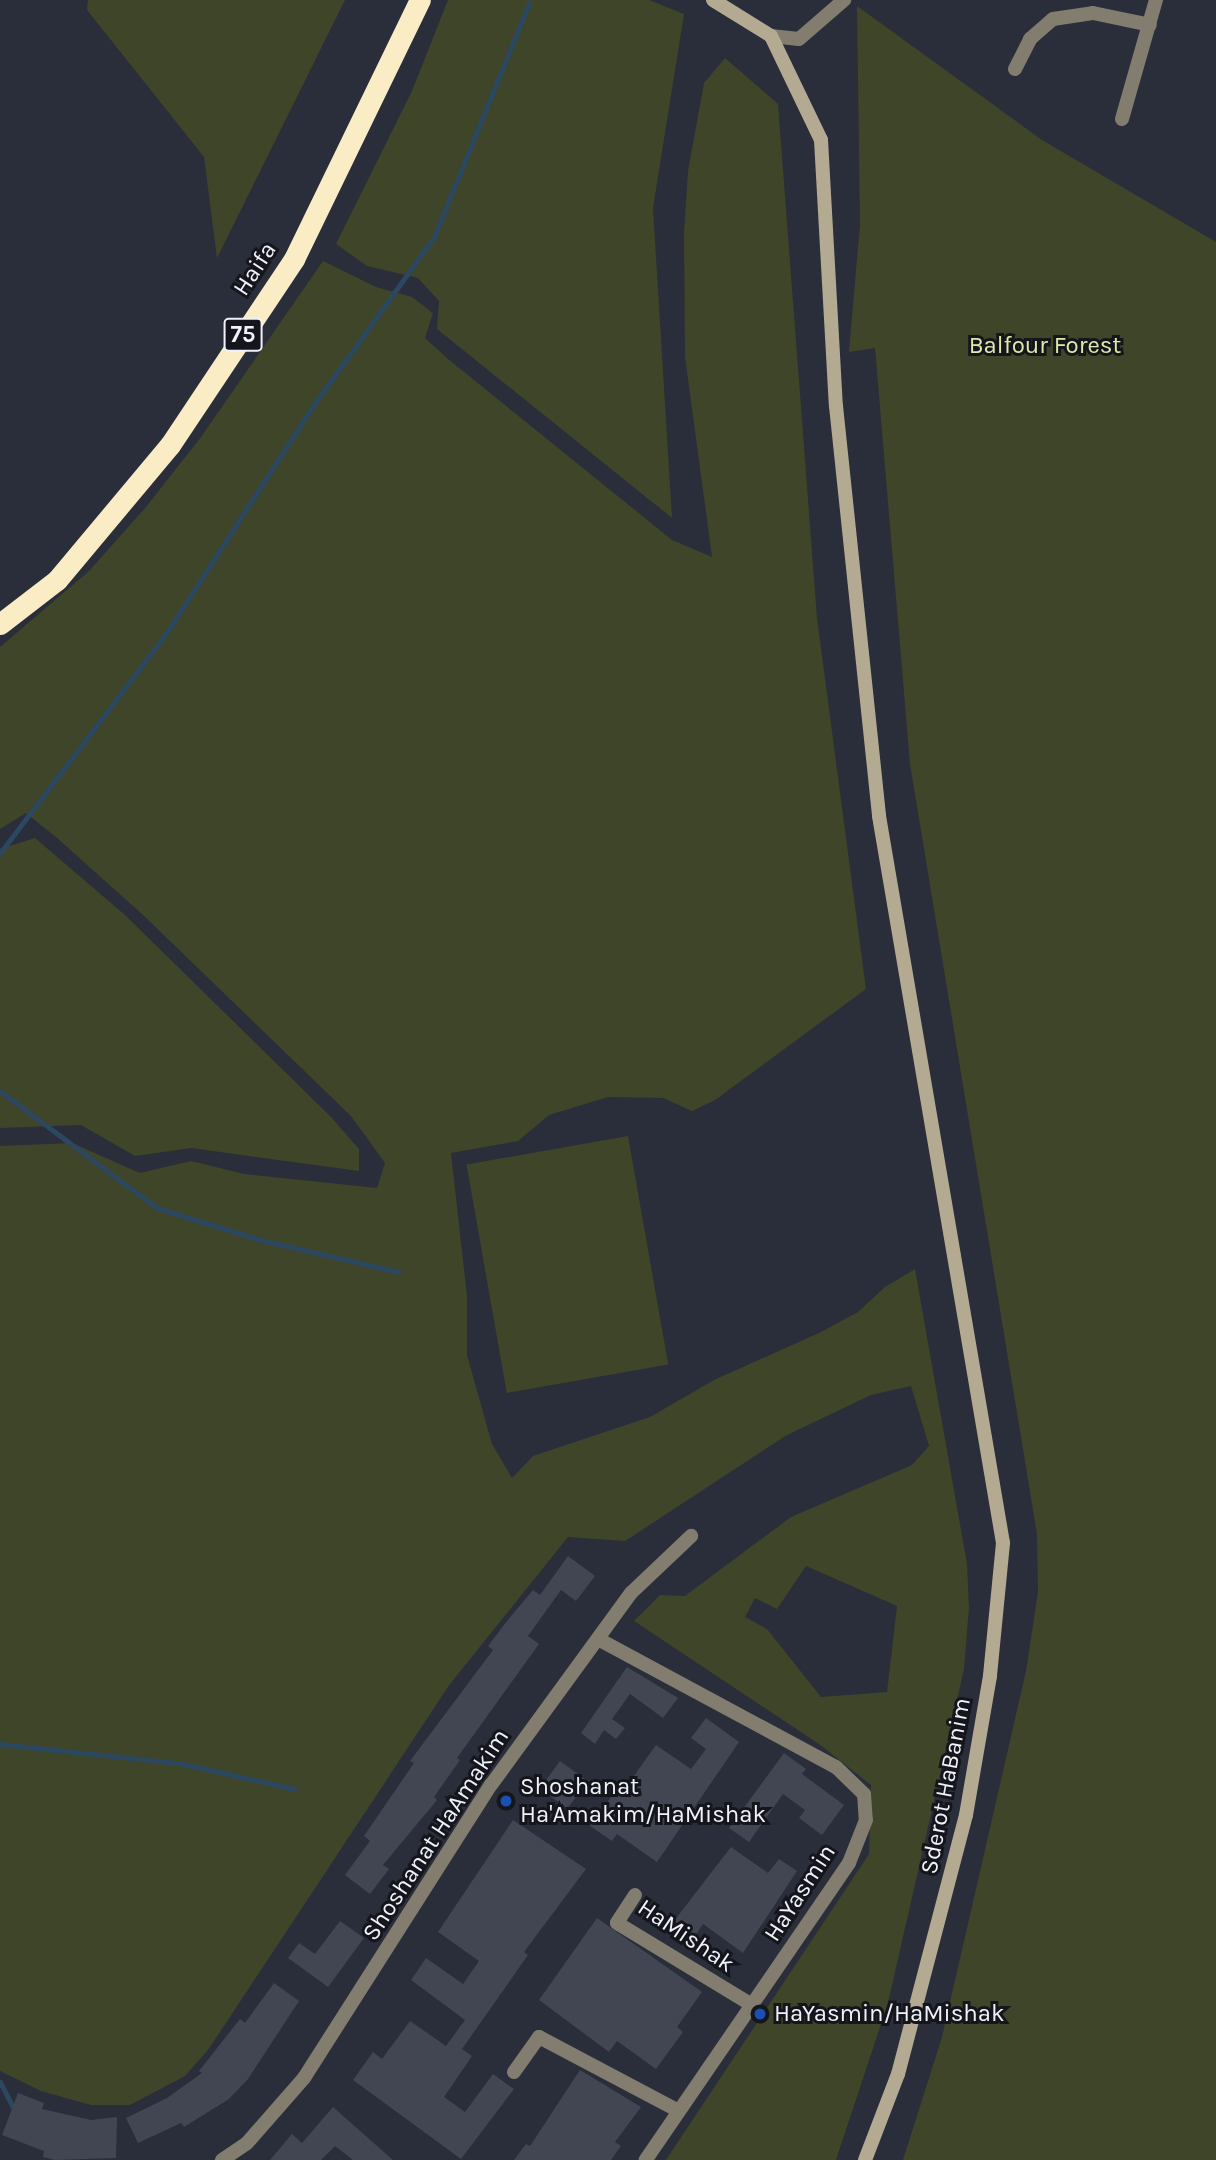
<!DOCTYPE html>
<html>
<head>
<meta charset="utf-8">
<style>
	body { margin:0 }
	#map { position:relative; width:1216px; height:2160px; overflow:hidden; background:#2a2d3a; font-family:Karla,sans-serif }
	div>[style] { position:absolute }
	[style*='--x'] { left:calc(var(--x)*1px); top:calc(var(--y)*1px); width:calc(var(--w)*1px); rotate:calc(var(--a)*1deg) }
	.green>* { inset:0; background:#3f4528; transform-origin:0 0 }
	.stream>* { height:5px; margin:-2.5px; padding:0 2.5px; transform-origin:2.5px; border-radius:2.5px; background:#2c4860 }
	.building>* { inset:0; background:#424653; transform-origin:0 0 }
	.street>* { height:14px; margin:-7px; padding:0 7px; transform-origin:7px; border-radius:7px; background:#827d6e }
	.secondary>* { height:14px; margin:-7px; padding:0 7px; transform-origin:7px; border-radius:7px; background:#b3aa91 }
	.highway>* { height:21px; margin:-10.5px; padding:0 10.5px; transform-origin:10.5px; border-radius:10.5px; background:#faedc5 }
	.dots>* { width:19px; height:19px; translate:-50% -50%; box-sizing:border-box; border:4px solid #14161b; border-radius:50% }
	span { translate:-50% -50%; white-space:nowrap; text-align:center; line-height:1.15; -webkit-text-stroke:6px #14161b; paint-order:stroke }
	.shield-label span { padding:2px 5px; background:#14161b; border:2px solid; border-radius:5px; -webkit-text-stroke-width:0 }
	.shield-label { font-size:23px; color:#f0f2fb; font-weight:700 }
	.street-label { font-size:24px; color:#f0f2fb }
	.park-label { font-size:24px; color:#ddeaab }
	.poi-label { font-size:24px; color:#f0f2fb }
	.left { translate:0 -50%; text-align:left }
</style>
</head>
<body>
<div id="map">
	<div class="green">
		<div style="clip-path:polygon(88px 0,345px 0,217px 258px,204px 157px,87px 10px)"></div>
		<div style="clip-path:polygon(448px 0,649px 0,684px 14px,653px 208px,672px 518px,437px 329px,439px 301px,418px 278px,367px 266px,336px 244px,412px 91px)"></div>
		<div style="clip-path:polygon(857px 6px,1042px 140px,1216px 242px,1216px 2160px,903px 2160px,942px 2037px,1026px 1671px,1038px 1592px,1037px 1534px,910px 764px,875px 348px,849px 352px,860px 224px)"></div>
		<div style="clip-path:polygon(evenodd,725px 58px,778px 104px,817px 618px,866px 989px,715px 1100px,692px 1111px,663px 1098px,608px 1097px,549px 1115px,518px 1141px,451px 1153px,467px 1296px,467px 1355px,492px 1444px,512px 1478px,533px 1456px,650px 1417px,714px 1380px,819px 1333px,858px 1312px,885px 1287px,915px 1269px,967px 1564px,969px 1607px,964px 1669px,888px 2003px,836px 2160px,666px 2160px,869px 1854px,871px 1785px,819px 1744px,634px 1621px,660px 1595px,685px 1596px,791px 1517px,912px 1465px,929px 1446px,911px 1386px,871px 1395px,787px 1435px,625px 1541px,568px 1537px,450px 1684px,208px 2050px,185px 2076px,130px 2105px,91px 2105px,41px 2091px,0 2071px,0 1146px,72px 1143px,140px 1173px,191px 1161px,244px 1174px,377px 1188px,385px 1163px,351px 1116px,142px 914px,57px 838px,26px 813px,0 829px,0 647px,89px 571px,146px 507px,201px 437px,323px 261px,376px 287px,412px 297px,433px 313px,425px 338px,448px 359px,672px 540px,712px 557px,685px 357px,684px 233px,688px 171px,704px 83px,725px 58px,806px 1566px,897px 1606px,887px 1692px,821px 1697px,767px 1629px,745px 1617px,755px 1598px,777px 1609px,806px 1566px)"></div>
		<div style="clip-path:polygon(35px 838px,125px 915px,331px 1117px,359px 1149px,359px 1171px,191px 1148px,135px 1156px,81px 1125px,0 1128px,0 849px)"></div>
		<div style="left:628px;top:1136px;width:232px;height:164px;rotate:80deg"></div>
	</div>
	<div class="stream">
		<div style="--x:0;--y:853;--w:277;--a:-52.9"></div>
		<div style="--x:167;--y:632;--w:264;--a:-57.2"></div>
		<div style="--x:310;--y:410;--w:213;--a:-54.4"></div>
		<div style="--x:434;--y:237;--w:253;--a:-67.9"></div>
		<div style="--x:0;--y:1091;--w:196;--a:36.7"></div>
		<div style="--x:157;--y:1208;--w:109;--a:17.1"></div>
		<div style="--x:261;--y:1240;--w:141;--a:13.1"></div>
		<div style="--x:0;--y:1744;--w:180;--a:6.1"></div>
		<div style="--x:179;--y:1763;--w:118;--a:12.7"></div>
		<div style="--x:0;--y:2082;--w:35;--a:63"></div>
	</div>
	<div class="building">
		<div style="clip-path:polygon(568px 1556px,595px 1576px,576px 1601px,561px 1590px,528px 1636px,539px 1644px,457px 1758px,460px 1760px,434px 1797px,437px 1800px,383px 1865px,389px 1869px,370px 1894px,345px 1875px,370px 1841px,364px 1836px,414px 1763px,410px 1761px,493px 1650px,488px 1646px,507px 1621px,533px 1590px,540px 1595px)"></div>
		<div style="clip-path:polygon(627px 1667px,678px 1698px,663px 1718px,630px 1694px,612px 1719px,625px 1728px,616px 1739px,604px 1730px,595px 1744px,581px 1733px)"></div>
		<div style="clip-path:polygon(706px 1718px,739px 1742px,657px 1862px,617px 1834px,612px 1841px,590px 1826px,616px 1790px,621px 1794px,656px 1745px,691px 1769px,706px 1749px,691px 1738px)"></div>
		<div style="clip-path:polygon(784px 1753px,806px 1769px,802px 1774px,844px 1805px,822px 1835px,799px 1818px,805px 1810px,783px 1794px,749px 1842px,729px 1828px)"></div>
		<div style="left:560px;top:1761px;width:34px;height:34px;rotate:36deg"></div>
		<div style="clip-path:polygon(513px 1820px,586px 1869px,524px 1952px,528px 1955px,462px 2049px,472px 2056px,444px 2097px,465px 2112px,493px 2074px,514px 2089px,461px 2159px,353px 2080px,373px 2052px,382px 2059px,410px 2021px,446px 2046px,465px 2020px,411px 1980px,426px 1958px,463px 1984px,479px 1961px,438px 1932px)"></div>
		<div style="clip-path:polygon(731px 1847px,768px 1873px,779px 1859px,797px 1871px,743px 1953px,703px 1924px,695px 1936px,674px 1921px)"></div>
		<div style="clip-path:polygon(597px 1918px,702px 1992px,677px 2027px,683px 2032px,656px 2069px,617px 2041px,609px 2052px,539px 2000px)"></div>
		<div style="clip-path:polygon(340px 1921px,364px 1938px,328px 1987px,288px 1958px,299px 1943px,315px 1954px)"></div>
		<div style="clip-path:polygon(274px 1983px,299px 2001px,248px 2079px,229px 2099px,184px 2127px,181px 2123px,138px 2143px,126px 2118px,167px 2098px,202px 2073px,199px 2071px,240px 2019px,245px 2023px)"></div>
		<div style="clip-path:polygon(580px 2070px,641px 2107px,615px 2142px,621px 2146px,611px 2160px,514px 2160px,526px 2144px,530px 2146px)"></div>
		<div style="clip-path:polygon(18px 2093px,44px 2103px,42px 2109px,91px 2120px,117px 2117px,116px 2158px,55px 2160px,43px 2157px,44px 2151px,2px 2135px)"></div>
		<div style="clip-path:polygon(333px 2107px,393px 2160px,353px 2160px,335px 2146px,321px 2160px,270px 2160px,292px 2134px,302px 2143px)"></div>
	</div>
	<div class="street">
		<div style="--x:771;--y:36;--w:28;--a:6"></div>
		<div style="--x:799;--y:39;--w:60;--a:-40.9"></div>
		<div style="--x:1015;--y:69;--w:34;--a:-63"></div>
		<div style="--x:1030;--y:39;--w:30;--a:-41"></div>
		<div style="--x:1053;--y:19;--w:40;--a:-8.5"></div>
		<div style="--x:1093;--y:13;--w:58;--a:11.9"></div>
		<div style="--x:1122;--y:119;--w:124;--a:-74.1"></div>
		<div style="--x:598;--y:1639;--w:270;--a:28.3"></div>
		<div style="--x:836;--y:1767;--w:39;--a:44"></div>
		<div style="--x:864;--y:1794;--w:26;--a:86"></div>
		<div style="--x:866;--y:1820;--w:46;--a:111.6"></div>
		<div style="--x:849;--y:1863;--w:360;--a:124.4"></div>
		<div style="--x:635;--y:1895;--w:33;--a:123"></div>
		<div style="--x:617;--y:1923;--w:158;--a:31.3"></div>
		<div style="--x:514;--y:2072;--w:43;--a:-54.5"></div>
		<div style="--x:539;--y:2037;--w:158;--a:27.9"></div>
		<div style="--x:222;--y:2160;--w:30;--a:-34"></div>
		<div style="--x:247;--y:2143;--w:86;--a:-48.8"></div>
		<div style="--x:304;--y:2078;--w:348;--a:-57.5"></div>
		<div style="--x:491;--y:1785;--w:238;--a:-53.9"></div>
		<div style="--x:631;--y:1593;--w:83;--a:-43.5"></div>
	</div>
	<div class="secondary">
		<div style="--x:713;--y:0;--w:68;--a:31.8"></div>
		<div style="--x:771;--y:36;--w:115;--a:64.3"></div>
		<div style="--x:821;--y:140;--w:266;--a:86.8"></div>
		<div style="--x:836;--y:406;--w:412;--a:84"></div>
		<div style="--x:879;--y:816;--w:737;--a:80.32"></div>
		<div style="--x:1003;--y:1543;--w:134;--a:95.6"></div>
		<div style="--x:990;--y:1676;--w:141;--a:99.8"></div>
		<div style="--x:966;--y:1815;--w:268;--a:104.7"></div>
		<div style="--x:898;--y:2074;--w:92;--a:111"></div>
	</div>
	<div class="highway">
		<div style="--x:0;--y:624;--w:72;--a:-37.7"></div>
		<div style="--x:57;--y:580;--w:176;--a:-50.1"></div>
		<div style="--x:170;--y:445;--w:224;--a:-56.3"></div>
		<div style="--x:294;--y:259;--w:288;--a:-64.1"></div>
	</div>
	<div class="dots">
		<div style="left:506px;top:1801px;background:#1a4fb4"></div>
		<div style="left:760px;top:2014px;background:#1a4fb4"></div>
	</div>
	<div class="shield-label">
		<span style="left:243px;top:335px">75</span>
	</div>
	<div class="street-label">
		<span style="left:255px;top:269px;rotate:-57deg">Haifa</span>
		<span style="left:946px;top:1786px;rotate:-79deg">Sderot HaBanim</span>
		<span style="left:436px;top:1835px;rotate:-57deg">Shoshanat HaAmakim</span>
		<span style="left:800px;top:1893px;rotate:-57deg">HaYasmin</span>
		<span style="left:686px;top:1936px;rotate:34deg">HaMishak</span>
	</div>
	<div class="park-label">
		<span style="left:1045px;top:346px">Balfour Forest</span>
	</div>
	<div class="poi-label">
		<span class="left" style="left:520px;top:1801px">Shoshanat<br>Ha'Amakim/HaMishak</span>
		<span class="left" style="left:774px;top:2014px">HaYasmin/HaMishak</span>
	</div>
</div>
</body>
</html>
